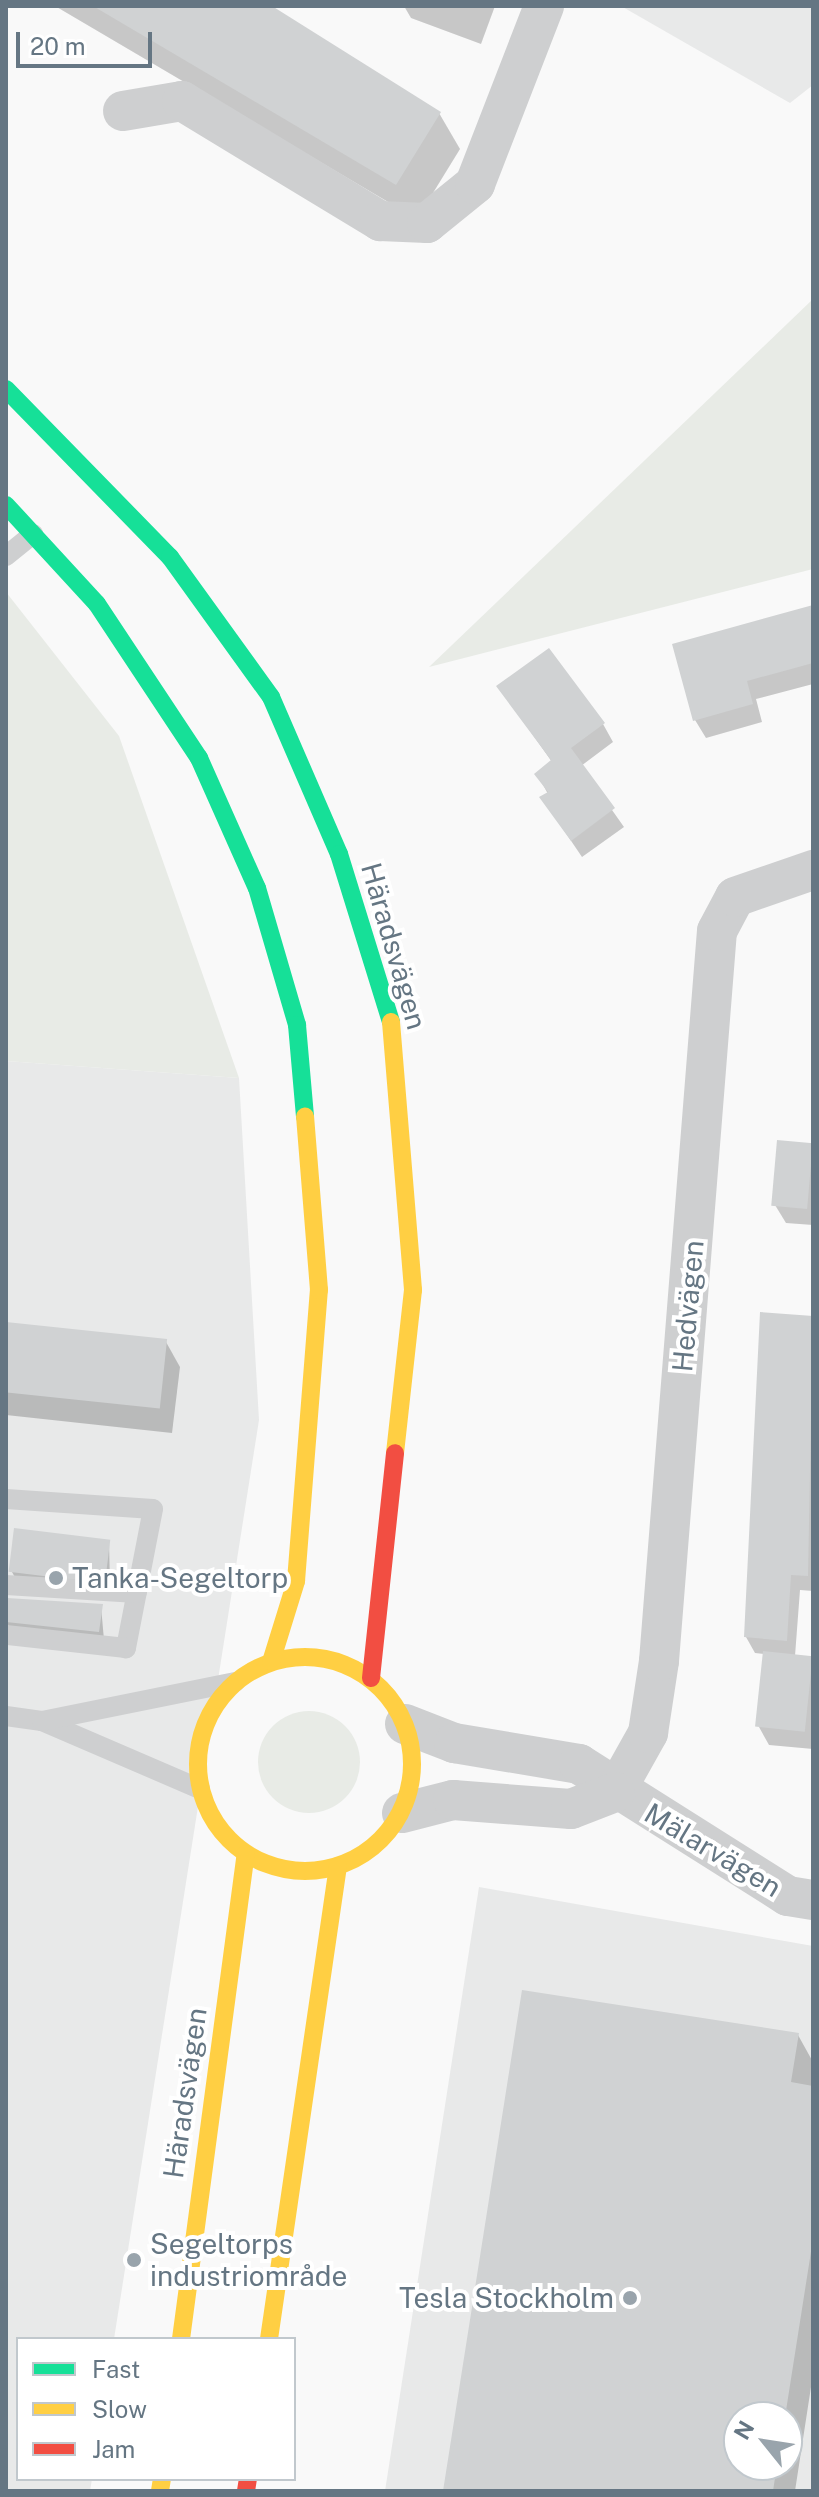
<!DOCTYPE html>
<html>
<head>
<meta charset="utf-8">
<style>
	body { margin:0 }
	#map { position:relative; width:819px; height:2497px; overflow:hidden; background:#f9f9f9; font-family:"Public Sans",sans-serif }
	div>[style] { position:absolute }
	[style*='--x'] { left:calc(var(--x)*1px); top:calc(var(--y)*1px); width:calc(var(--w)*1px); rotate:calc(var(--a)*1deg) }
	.built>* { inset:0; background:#e8e9e9 }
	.green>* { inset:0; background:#e8ebe6 }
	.round { border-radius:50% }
	.shadow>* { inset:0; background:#0003 }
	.building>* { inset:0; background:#d0d2d3; transform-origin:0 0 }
	.lane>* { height:20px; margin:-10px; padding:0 10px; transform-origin:10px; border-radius:10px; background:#cecfd0 }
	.street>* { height:40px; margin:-20px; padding:0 20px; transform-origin:20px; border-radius:20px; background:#cecfd0 }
	.fast>* { height:18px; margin:-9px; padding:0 9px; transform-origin:9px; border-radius:9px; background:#16e098 }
	.slow>* { height:18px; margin:-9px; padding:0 9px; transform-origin:9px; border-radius:9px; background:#ffcf43 }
	.slow>.ring { margin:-9px; padding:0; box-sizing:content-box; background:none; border:18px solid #ffcf43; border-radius:50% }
	.jam>* { height:18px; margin:-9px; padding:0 9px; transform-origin:9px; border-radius:9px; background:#f24e42 }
	.dots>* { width:22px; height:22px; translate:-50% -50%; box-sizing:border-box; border:4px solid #fff; border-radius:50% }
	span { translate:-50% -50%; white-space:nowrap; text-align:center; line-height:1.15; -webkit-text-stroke:8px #fff; paint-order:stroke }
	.street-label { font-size:28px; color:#657683 }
	.poi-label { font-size:28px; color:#657683 }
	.left { translate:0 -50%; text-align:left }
	.right { translate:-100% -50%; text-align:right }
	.frame { position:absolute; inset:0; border:8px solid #657683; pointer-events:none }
	.legend { position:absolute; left:16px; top:2337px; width:280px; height:144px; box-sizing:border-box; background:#fff; border:2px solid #c1c8cd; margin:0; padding:10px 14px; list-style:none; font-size:24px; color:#657683 }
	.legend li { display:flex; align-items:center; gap:16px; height:40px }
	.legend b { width:40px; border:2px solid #c1c8cd }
	.north { position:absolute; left:723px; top:2401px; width:80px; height:80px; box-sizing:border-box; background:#fff; border:2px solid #c1c8cd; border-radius:50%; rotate:300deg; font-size:22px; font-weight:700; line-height:32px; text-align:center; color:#657683 }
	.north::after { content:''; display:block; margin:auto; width:28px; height:36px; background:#99a4ac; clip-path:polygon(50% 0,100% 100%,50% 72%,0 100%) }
	.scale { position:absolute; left:16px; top:32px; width:136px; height:36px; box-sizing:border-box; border:4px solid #657683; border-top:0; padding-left:10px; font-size:24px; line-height:28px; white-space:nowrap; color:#657683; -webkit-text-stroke:6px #fff; paint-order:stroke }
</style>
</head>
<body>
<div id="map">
	<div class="built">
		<div style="clip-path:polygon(621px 6px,813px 6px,813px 85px,790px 103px)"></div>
		<div style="clip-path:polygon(6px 1061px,239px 1078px,259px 1420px,114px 2339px,18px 2339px,18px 2479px,92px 2479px,90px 2491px,6px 2491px)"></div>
		<div style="clip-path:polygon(evenodd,479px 1887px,813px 1946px,813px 2491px,385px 2491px,479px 1887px,739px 2417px,787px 2417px,787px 2465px,739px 2465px,739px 2417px)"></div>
	</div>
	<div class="green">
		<div style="clip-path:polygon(813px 299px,813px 569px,429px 667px)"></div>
		<div style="clip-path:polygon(6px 592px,119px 736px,239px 1078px,6px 1061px)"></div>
		<div class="round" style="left:258px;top:1711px;width:102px;height:102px"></div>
	</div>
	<div class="shadow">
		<div style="clip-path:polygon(55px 6px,268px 6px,439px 113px,460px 149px,417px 219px)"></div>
		<div style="clip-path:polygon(404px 6px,495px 6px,481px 44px,411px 18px)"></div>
		<div style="clip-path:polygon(813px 614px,813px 684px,756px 699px,762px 722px,706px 738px,695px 720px)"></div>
		<div style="clip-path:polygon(499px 687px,603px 724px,613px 742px,581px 766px,624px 827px,582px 857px,542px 798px,548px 794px,537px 774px,552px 762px)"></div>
		<div style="clip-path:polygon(813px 1145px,813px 1225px,786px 1223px,775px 1205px)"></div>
		<div style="clip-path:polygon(762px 1314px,813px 1318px,813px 1591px,800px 1590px,795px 1656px,813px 1658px,813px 1749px,769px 1745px,759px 1727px,765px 1654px,755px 1653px,746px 1637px)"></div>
		<div style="clip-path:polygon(6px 1324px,166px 1342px,180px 1367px,172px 1433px,6px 1415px)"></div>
		<div style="clip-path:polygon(109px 1540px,110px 1586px,17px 1581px,12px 1572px)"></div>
		<div style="clip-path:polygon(101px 1606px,104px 1640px,11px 1630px,6px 1621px)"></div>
		<div style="clip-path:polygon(evenodd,798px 2035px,813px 2062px,813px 2374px,795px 2491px,445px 2491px,798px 2035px,739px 2417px,787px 2417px,787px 2465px,739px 2465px,739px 2417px)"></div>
	</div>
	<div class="building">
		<div style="clip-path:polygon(93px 6px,272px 6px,441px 112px,396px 185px)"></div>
		<div style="clip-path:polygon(813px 605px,813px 663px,747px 681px,753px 704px,693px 721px,672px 644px)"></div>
		<div style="clip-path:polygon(549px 648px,605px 723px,571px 748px,615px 808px,571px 841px,539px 797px,548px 792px,534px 774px,551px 760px,496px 686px)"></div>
		<div style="left:777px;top:1140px;width:36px;height:66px;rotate:5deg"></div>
		<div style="clip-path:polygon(760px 1312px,813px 1316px,808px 1576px,791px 1575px,787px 1641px,744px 1637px)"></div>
		<div style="left:6px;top:1322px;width:162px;height:70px;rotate:6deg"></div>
		<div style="left:14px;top:1528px;width:97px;height:44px;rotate:7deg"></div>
		<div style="clip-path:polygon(7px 1598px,103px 1604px,99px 1632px,6px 1622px)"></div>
		<div style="left:763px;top:1651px;width:50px;height:76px;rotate:6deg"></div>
		<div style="clip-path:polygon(522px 1990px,799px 2033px,791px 2082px,813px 2086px,813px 2239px,785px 2417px,739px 2417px,739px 2465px,777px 2465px,773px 2491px,443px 2491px)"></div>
	</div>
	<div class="lane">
		<div style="--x:6;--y:556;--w:35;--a:-39"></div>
		<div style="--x:6;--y:1499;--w:147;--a:3.9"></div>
		<div style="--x:153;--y:1509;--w:142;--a:101"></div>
		<div style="--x:126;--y:1648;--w:121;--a:-173.8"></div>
		<div style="--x:6;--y:1585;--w:131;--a:3.5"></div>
		<div style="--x:6;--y:1716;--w:36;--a:8"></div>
		<div style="--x:42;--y:1721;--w:172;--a:23.3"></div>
		<div style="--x:42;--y:1721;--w:197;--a:-11.4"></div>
	</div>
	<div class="street">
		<div style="--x:123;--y:111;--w:60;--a:-9.6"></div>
		<div style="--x:182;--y:101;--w:232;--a:31.2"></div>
		<div style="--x:380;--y:221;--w:47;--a:2.4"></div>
		<div style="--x:427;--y:223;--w:62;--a:-39.1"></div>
		<div style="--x:475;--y:184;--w:191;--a:-68.8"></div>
		<div style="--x:405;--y:1724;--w:53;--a:21.2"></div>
		<div style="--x:454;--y:1743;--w:127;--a:9.5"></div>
		<div style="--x:579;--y:1764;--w:247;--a:32.3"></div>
		<div style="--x:788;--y:1896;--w:25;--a:9"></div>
		<div style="--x:615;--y:1792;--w:68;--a:-60.8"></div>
		<div style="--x:648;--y:1733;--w:73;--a:-81.3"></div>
		<div style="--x:659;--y:1661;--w:732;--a:-85.46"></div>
		<div style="--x:717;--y:931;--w:38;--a:-62"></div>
		<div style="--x:735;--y:897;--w:83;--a:-19.1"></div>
		<div style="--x:402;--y:1813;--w:53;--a:-14.3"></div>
		<div style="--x:453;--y:1800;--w:118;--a:4.4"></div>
		<div style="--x:571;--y:1809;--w:47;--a:-21.1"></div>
	</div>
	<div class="fast">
		<div style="--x:6;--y:389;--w:235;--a:45.7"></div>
		<div style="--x:170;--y:557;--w:173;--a:54.2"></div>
		<div style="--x:271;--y:697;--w:171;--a:66.6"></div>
		<div style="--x:339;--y:854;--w:176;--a:72.8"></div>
		<div style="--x:6;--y:505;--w:134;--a:47.4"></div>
		<div style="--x:97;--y:604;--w:185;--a:56.5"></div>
		<div style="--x:199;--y:758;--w:142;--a:66"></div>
		<div style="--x:257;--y:888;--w:143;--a:73.7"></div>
		<div style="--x:297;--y:1025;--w:92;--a:85"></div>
	</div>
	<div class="slow">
		<div style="--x:391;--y:1022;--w:269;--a:85.3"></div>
		<div style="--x:413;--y:1290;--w:164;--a:96.3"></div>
		<div class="ring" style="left:198px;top:1657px;width:196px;height:196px"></div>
		<div style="--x:271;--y:1662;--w:85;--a:-72.8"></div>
		<div style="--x:296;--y:1581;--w:292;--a:-85.5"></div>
		<div style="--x:319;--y:1290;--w:174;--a:-94.6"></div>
		<div style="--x:181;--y:2339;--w:489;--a:-82.4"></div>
		<div style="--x:269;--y:2339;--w:478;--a:-81.7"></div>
		<div style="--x:160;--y:2491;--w:12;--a:-81"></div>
	</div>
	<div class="jam">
		<div style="--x:371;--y:1678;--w:226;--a:-83.9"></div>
		<div style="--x:246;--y:2491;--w:12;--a:-81"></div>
	</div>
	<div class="dots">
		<div style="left:56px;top:1578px;background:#99a4ac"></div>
		<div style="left:134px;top:2260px;background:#99a4ac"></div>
		<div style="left:630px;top:2298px;background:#99a4ac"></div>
	</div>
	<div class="street-label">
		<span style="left:394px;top:946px;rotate:74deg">Häradsvägen</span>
		<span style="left:688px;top:1306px;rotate:-85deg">Hedvägen</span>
		<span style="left:713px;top:1850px;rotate:31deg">Mälarvägen</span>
		<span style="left:185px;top:2093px;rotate:-82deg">Häradsvägen</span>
	</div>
	<div class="poi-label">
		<span class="left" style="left:72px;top:1578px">Tanka-Segeltorp</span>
		<span class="left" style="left:150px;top:2260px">Segeltorps<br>industriområde</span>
		<span class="right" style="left:614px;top:2298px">Tesla Stockholm</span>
	</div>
	<div class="frame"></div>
	<ul class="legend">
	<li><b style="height:10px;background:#16e098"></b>Fast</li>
	<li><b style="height:10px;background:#ffcf43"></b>Slow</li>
	<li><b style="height:10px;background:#f24e42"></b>Jam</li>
	</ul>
	<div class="north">N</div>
	<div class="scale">20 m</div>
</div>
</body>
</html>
